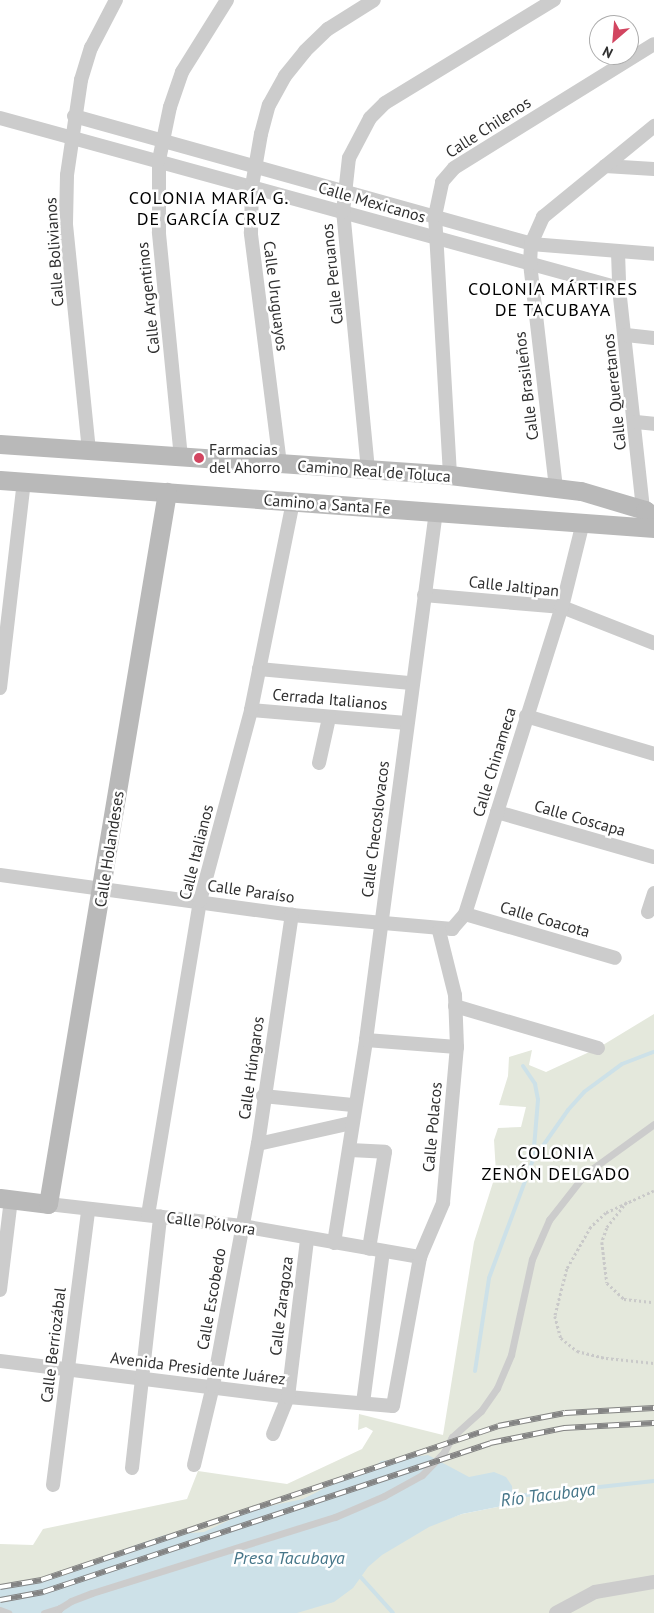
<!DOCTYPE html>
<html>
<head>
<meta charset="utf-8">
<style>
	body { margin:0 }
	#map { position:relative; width:654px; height:1613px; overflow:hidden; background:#fff; font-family:"PT Sans",sans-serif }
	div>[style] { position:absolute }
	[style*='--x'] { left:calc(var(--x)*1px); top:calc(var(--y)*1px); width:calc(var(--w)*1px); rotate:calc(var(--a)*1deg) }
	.green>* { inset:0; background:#e4e8dc }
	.water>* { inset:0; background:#cde1e8 }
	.stream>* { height:4px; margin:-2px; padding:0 2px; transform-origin:2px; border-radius:2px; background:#cde1e8 }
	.path>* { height:2.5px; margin-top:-1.25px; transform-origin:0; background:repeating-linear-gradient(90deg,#c9c9c9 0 2.5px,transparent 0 5px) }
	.lane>* { height:7px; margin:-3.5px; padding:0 3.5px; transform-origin:3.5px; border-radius:3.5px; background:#ccc }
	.street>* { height:14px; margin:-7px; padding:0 7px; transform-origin:7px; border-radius:7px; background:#ccc }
	.secondary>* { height:19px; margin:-9.5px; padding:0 9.5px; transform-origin:9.5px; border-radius:9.5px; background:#b9b9b9 }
	.rail>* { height:5.5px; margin-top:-2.75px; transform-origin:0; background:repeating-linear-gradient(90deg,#fff 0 11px,#848484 0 22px); box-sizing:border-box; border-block:1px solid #848484 }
	.dots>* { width:14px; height:14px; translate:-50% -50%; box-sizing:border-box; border:2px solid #fff; border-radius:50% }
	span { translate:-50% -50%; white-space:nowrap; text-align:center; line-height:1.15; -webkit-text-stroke:5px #fff; paint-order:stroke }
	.street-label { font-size:16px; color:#2f2f2f }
	.poi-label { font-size:16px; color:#2f2f2f }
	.left { translate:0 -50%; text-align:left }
	.neighbourhood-label { font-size:18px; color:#000; letter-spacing:1px }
	.water-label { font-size:18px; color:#467689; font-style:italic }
	.north { position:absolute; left:589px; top:15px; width:50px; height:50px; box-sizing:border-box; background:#fff; border:1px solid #acacac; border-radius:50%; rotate:207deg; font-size:14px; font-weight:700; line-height:20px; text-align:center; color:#2f2f2f }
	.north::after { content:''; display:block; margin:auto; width:18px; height:22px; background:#d24560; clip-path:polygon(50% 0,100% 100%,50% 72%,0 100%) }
</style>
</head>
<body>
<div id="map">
	<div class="green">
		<div style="clip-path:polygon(evenodd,654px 1014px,654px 1613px,0 1613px,0 1544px,33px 1545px,43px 1529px,187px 1499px,198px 1471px,287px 1484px,362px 1449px,373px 1431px,366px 1427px,358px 1430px,359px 1414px,443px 1435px,474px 1242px,496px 1173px,494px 1140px,498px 1128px,521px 1127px,526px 1107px,499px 1105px,508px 1076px,509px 1057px,532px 1050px,529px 1065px,546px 1072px,598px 1048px,654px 1014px,512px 1487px,513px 1504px,462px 1514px,439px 1522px,512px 1487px)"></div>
	</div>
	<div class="water">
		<div style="clip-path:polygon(428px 1455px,469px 1477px,494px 1472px,506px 1477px,512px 1486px,513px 1504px,462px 1514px,429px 1527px,382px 1555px,368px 1567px,353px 1588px,334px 1602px,297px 1613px,0 1613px,0 1585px,39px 1582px,68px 1574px,108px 1555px,165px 1535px,204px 1532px,251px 1510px,303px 1499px,341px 1480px,367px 1473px,381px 1461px)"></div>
	</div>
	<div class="stream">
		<div style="--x:523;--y:1066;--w:22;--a:56"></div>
		<div style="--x:535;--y:1084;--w:16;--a:79"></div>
		<div style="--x:538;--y:1100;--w:60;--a:94.8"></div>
		<div style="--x:475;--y:1371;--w:94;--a:-81.4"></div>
		<div style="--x:489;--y:1278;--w:126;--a:-69.6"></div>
		<div style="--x:533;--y:1160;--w:61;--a:-55"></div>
		<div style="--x:568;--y:1110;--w:24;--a:-48"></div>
		<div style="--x:584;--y:1092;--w:47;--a:-36.4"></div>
		<div style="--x:622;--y:1064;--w:34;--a:-21"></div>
		<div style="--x:508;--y:1497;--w:147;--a:-6.3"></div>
		<div style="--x:358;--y:1574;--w:52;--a:48.1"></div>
	</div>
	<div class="path">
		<div style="--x:654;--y:1191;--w:53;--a:155.4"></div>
		<div style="--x:606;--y:1213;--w:21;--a:137"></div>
		<div style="--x:591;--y:1227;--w:48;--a:119.7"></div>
		<div style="--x:567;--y:1269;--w:49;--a:104.3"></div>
		<div style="--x:555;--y:1316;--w:23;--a:75"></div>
		<div style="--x:561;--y:1338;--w:21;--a:39"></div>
		<div style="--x:577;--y:1351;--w:30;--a:14"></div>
		<div style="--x:606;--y:1358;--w:48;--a:5.9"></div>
		<div style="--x:627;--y:1202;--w:33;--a:128"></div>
		<div style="--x:607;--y:1228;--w:15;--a:110"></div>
		<div style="--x:602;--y:1242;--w:41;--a:83"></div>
		<div style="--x:607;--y:1283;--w:23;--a:43"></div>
		<div style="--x:624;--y:1299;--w:30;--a:6"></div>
	</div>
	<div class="lane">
		<div style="--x:0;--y:1610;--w:9;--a:21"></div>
		<div style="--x:44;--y:1613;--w:17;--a:-17"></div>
		<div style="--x:57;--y:1613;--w:6;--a:-59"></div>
		<div style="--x:60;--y:1608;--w:13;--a:-32"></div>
		<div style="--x:71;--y:1601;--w:22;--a:-21"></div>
		<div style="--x:92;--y:1593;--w:255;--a:-17.4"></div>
		<div style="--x:335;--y:1517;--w:53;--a:-23.2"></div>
		<div style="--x:384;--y:1496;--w:43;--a:-28.9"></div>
		<div style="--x:422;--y:1475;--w:32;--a:-46"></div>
		<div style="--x:444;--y:1452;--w:17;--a:-62"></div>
		<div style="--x:452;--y:1437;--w:39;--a:-42"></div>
		<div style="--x:481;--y:1411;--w:28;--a:-55"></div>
		<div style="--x:497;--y:1388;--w:36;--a:-67"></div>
		<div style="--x:511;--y:1355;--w:98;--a:-77.7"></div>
		<div style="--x:532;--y:1259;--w:43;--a:-66.4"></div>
		<div style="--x:549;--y:1220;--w:58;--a:-52"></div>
		<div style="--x:585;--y:1174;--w:85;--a:-35.9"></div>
	</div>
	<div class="street">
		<div style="--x:74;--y:116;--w:475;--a:15.6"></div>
		<div style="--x:531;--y:244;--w:123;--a:4.6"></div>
		<div style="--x:0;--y:118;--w:642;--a:15.36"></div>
		<div style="--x:605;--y:166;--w:49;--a:3.5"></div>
		<div style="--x:618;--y:252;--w:36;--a:88"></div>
		<div style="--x:619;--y:288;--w:230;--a:83.8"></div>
		<div style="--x:626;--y:335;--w:28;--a:6"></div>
		<div style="--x:636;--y:422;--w:18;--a:6"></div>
		<div style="--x:89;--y:451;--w:229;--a:-95.8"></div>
		<div style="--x:66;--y:223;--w:48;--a:-88.8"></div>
		<div style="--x:67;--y:175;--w:96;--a:-81.6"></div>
		<div style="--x:81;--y:80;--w:34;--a:-73"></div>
		<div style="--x:91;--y:48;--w:54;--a:-62.5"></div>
		<div style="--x:181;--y:458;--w:227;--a:-95.6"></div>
		<div style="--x:159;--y:232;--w:72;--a:-90"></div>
		<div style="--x:159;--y:160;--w:54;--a:-78.3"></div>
		<div style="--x:170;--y:107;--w:37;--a:-71"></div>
		<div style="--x:182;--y:72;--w:85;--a:-58"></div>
		<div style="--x:280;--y:464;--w:233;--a:-97.2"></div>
		<div style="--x:251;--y:233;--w:47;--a:-88.8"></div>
		<div style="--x:252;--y:186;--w:53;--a:-80.2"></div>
		<div style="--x:261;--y:134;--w:30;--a:-75"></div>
		<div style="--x:269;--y:105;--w:33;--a:-61"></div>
		<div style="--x:285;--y:76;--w:32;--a:-51"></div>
		<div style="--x:305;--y:51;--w:32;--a:-44"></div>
		<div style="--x:328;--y:29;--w:54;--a:-32.2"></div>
		<div style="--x:368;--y:470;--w:259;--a:-95.5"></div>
		<div style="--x:343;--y:212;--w:54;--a:-83.7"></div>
		<div style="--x:349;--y:158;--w:45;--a:-62.3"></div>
		<div style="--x:370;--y:118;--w:21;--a:-45"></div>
		<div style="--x:385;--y:103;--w:198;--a:-31.4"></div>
		<div style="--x:450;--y:475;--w:259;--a:-93.3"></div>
		<div style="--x:435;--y:216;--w:35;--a:-78"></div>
		<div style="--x:442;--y:182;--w:18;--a:-49"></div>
		<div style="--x:454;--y:168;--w:235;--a:-31.8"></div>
		<div style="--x:556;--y:488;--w:226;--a:-96.6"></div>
		<div style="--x:530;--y:264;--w:20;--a:-87"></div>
		<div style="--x:531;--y:244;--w:30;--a:-66"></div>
		<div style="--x:543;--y:217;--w:144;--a:-39.3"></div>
		<div style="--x:424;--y:595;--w:139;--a:5"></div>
		<div style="--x:562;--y:607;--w:99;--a:21.4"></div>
		<div style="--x:259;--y:669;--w:153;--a:5.3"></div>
		<div style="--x:0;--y:688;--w:207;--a:-83.4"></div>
		<div style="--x:251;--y:710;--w:156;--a:4.8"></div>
		<div style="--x:526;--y:716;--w:134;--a:16.5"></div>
		<div style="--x:319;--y:763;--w:46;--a:-77.5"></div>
		<div style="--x:497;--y:812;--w:163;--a:16"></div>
		<div style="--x:0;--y:875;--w:295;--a:7.8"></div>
		<div style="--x:292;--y:915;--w:161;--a:5"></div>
		<div style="--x:452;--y:929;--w:20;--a:-49"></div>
		<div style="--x:465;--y:914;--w:322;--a:-72.5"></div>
		<div style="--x:562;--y:607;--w:88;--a:-76.1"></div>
		<div style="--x:648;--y:912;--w:20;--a:-72"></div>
		<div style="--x:465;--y:914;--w:156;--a:16.3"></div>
		<div style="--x:455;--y:1006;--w:149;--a:16.4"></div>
		<div style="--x:366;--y:1040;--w:91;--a:4.4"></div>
		<div style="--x:263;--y:1096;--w:90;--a:5.7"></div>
		<div style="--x:258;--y:1144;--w:95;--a:-12.7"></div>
		<div style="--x:350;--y:1150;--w:35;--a:3"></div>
		<div style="--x:385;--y:1152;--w:98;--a:99.4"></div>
		<div style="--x:48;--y:1204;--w:195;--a:6.5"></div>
		<div style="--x:242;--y:1226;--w:181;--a:9.9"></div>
		<div style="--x:148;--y:1215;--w:318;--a:-80.6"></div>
		<div style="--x:200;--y:901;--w:198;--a:-75"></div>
		<div style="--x:251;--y:710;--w:213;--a:-78.6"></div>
		<div style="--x:334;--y:1243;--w:206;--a:-81"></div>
		<div style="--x:366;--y:1040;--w:534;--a:-82.46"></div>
		<div style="--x:0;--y:1290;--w:92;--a:-83.1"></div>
		<div style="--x:0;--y:1361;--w:290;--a:7.1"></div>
		<div style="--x:288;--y:1397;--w:105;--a:4.9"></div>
		<div style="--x:393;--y:1406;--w:151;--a:-79.7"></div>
		<div style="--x:420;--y:1257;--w:59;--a:-66.9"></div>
		<div style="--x:443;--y:1203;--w:157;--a:-84.9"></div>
		<div style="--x:457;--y:1047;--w:52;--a:-92.2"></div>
		<div style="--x:455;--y:995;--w:66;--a:-104"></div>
		<div style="--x:363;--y:1403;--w:153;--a:-82.5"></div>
		<div style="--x:273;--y:1434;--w:40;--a:-68"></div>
		<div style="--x:288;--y:1397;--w:159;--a:-83.1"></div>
		<div style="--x:194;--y:1465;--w:81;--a:-76.5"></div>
		<div style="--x:213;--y:1386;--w:246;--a:-79.5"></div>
		<div style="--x:258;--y:1144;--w:232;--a:-81.6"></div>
		<div style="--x:132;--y:1468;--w:253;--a:-83.6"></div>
		<div style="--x:53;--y:1485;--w:277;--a:-82.7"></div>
		<div style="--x:556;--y:1613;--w:44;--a:-28.3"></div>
		<div style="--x:595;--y:1592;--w:60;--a:-9.6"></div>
	</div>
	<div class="secondary">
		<div style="--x:0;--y:444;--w:451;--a:3.9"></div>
		<div style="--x:450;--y:475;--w:132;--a:7"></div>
		<div style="--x:581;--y:491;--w:67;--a:16.5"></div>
		<div style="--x:645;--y:510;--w:11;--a:38"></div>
		<div style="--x:0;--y:480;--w:656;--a:4.2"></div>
		<div style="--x:0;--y:1198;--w:48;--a:7.1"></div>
		<div style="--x:48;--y:1204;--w:722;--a:-80.51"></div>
	</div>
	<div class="rail">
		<div style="--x:0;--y:1587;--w:42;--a:-9.7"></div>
		<div style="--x:41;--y:1580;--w:482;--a:-18.6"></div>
		<div style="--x:498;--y:1426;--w:68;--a:-11"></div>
		<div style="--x:565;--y:1413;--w:89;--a:-3.2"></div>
		<div style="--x:0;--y:1600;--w:44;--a:-10.5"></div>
		<div style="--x:43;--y:1592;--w:471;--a:-18.4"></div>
		<div style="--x:490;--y:1443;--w:76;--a:-11.5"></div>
		<div style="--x:564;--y:1428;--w:90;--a:-3.2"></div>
	</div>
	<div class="dots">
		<div style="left:199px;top:458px;background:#d24560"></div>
	</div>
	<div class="street-label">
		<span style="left:488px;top:127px;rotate:-33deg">Calle Chilenos</span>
		<span style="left:372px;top:202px;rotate:16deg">Calle Mexicanos</span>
		<span style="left:54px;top:252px;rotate:-94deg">Calle Bolivianos</span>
		<span style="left:332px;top:274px;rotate:-96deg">Calle Peruanos</span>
		<span style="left:276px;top:296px;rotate:83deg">Calle Uruguayos</span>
		<span style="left:148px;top:298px;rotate:-96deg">Calle Argentinos</span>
		<span style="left:526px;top:386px;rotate:-97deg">Calle Brasileños</span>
		<span style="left:614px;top:392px;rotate:-96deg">Calle Queretanos</span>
		<span style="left:374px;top:471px;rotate:4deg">Camino Real de Toluca</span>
		<span style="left:327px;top:504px;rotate:4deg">Camino a Santa Fe</span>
		<span style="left:514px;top:586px;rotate:6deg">Calle Jaltipan</span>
		<span style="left:330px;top:699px;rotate:5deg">Cerrada Italianos</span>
		<span style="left:494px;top:762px;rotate:-73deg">Calle Chinameca</span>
		<span style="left:580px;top:818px;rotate:16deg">Calle Coscapa</span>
		<span style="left:375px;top:829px;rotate:-83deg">Calle Checoslovacos</span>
		<span style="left:109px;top:849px;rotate:-81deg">Calle Holandeses</span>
		<span style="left:196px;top:852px;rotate:-76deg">Calle Italianos</span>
		<span style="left:251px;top:891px;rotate:8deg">Calle Paraíso</span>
		<span style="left:545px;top:919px;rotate:16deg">Calle Coacota</span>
		<span style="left:251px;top:1068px;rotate:-82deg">Calle Húngaros</span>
		<span style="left:432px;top:1127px;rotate:-85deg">Calle Polacos</span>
		<span style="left:211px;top:1223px;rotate:8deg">Calle Pólvora</span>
		<span style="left:211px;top:1299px;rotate:-80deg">Calle Escobedo</span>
		<span style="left:281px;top:1306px;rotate:-83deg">Calle Zaragoza</span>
		<span style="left:53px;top:1345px;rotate:-83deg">Calle Berriozábal</span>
		<span style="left:198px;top:1368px;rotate:7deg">Avenida Presidente Juárez</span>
	</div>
	<div class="poi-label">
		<span class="left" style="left:209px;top:458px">Farmacias<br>del Ahorro</span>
	</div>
	<div class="neighbourhood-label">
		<span style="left:209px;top:209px">COLONIA MARÍA G.<br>DE GARCÍA CRUZ</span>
		<span style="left:553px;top:300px">COLONIA MÁRTIRES<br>DE TACUBAYA</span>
		<span style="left:556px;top:1164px">COLONIA<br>ZENÓN DELGADO</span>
	</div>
	<div class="water-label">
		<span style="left:548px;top:1495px;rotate:-7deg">Río Tacubaya</span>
		<span style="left:289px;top:1558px">Presa Tacubaya</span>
	</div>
	<div class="north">N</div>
</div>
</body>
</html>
